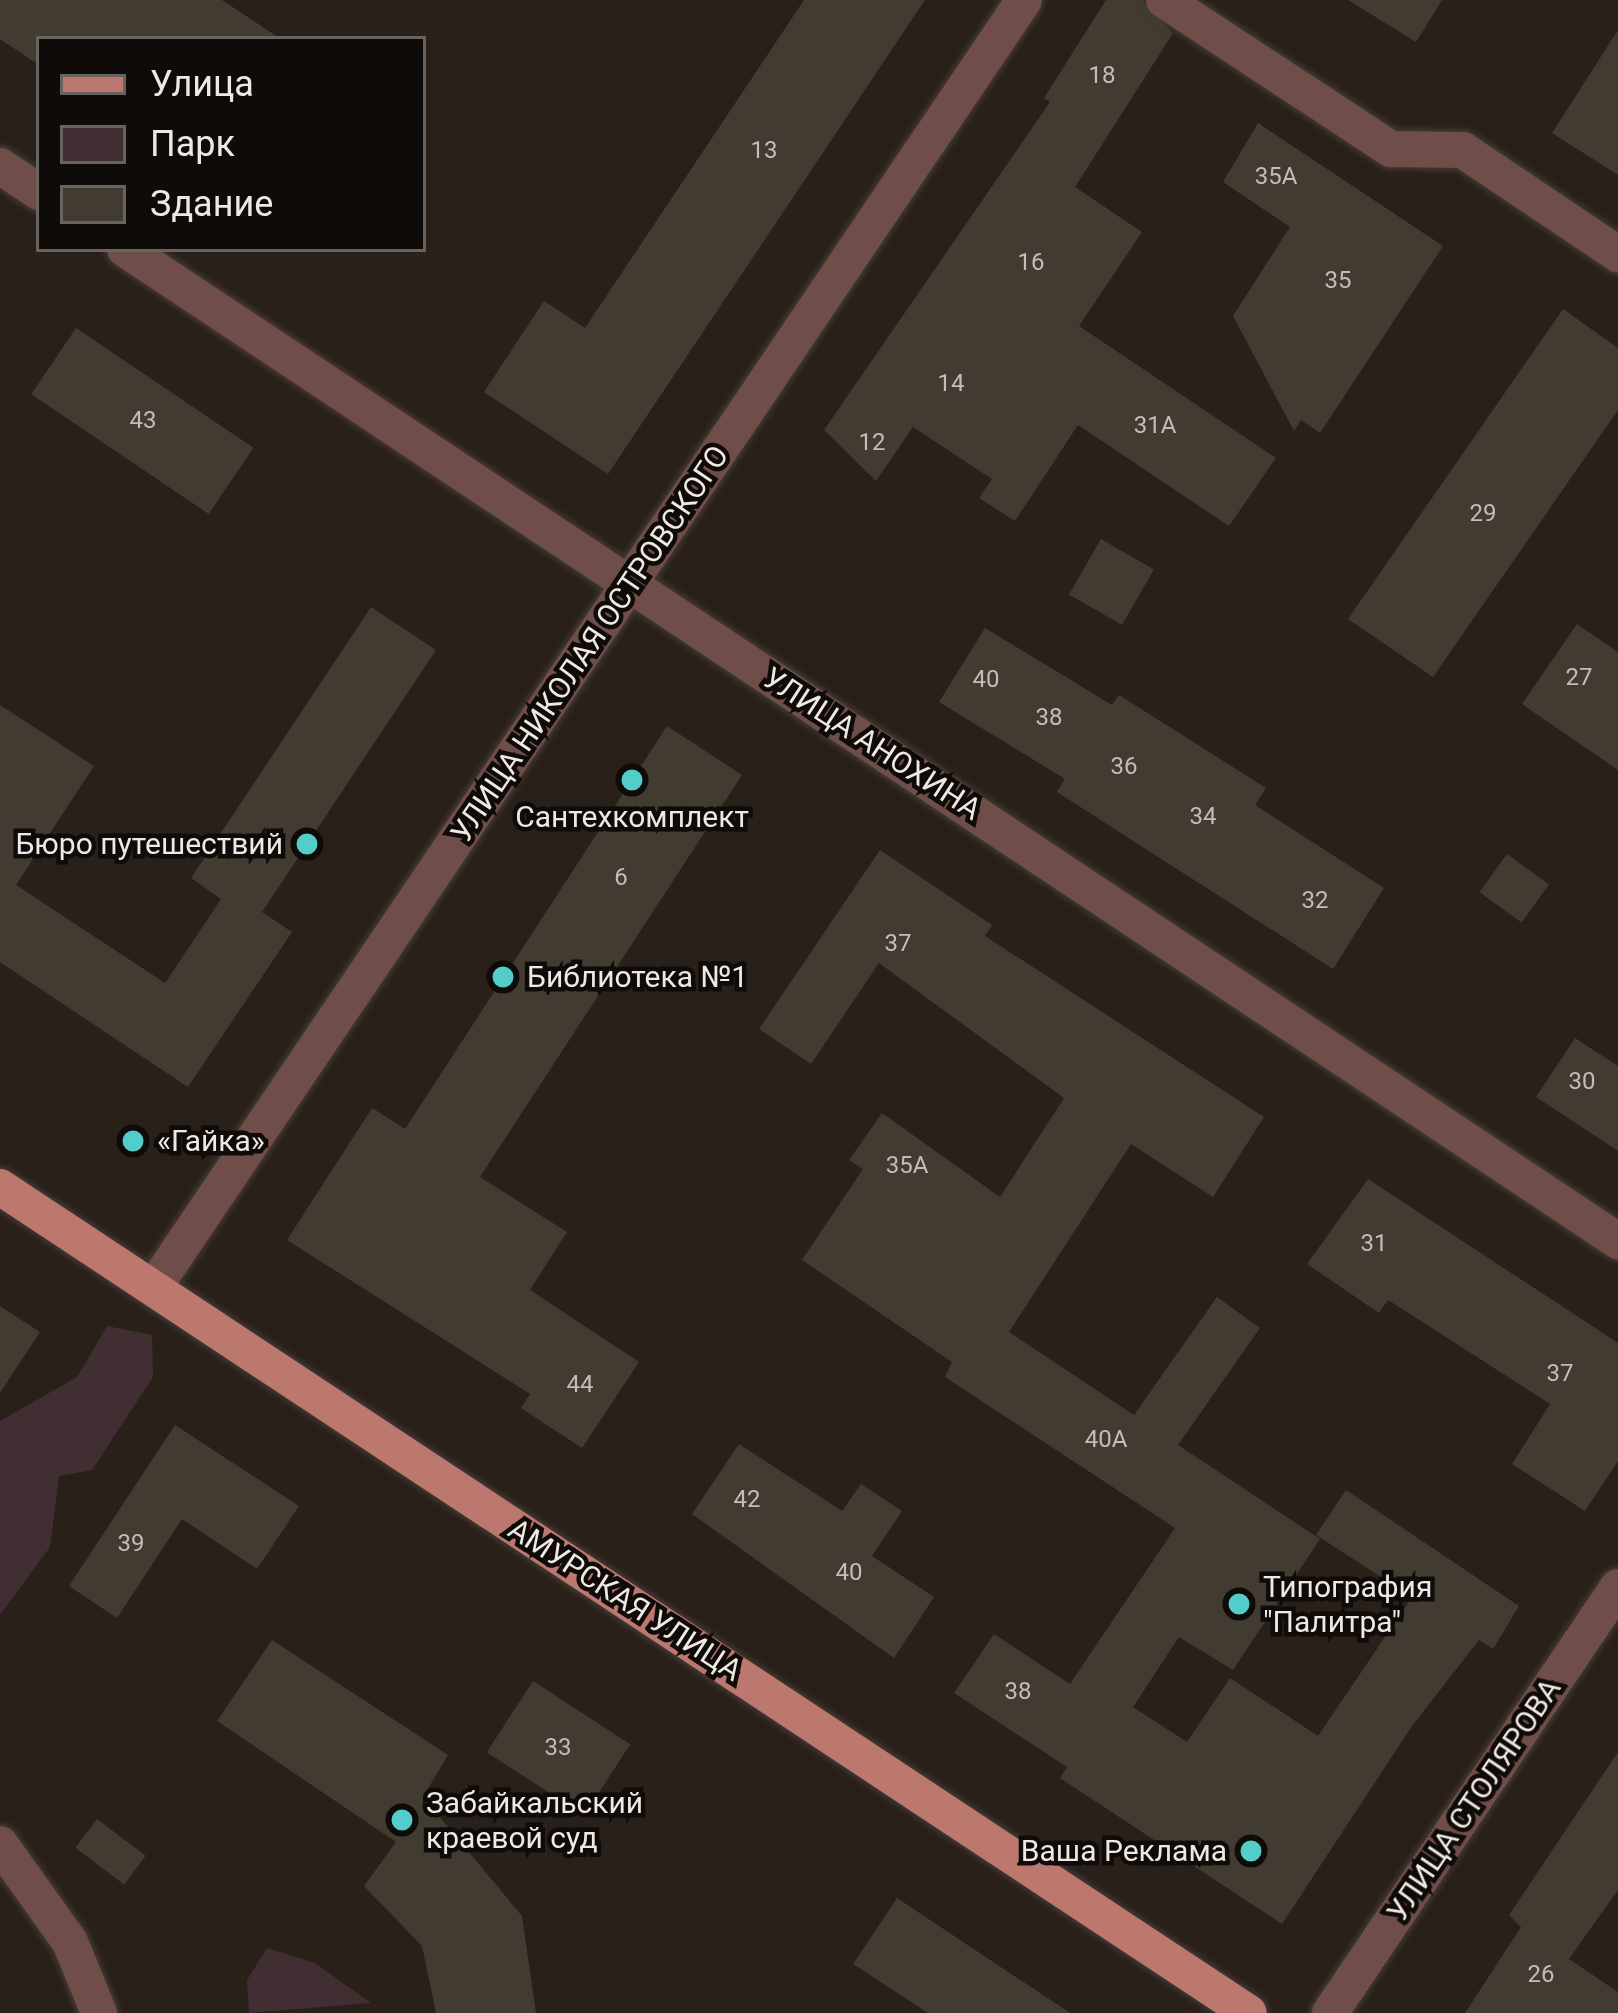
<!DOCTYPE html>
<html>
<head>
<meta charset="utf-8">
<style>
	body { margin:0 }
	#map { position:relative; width:1618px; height:2013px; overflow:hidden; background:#29201a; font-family:Roboto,sans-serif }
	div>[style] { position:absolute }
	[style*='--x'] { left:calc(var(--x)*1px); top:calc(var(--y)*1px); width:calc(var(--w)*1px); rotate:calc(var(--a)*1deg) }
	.green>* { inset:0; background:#402e33 }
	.building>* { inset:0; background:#413b31; transform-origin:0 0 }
	.roads { filter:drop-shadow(0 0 3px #453c36) drop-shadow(0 0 3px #453c36) }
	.minor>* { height:36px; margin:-18px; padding:0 18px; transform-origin:18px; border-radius:18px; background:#6f4d49 }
	.major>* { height:36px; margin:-18px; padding:0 18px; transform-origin:18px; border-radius:18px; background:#bc776e }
	.dots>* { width:33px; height:33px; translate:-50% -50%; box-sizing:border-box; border:6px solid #0f0b08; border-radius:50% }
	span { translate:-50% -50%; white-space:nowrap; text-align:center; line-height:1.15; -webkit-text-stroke:9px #0f0b08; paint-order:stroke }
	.number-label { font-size:24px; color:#c4bdb7 }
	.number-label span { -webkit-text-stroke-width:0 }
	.street-label { font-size:30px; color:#efe8e4 }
	.poi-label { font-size:30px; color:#efe8e4 }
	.right { translate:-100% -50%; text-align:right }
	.left { translate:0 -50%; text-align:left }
	.legend { position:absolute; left:36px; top:36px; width:390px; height:216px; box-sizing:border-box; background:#0f0b08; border:3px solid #696360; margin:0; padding:15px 21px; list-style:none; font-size:36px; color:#efe8e4 }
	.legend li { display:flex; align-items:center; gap:24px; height:60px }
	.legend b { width:60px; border:3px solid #696360 }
</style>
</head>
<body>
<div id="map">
	<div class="green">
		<div style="clip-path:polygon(107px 1326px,152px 1335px,153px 1377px,92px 1470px,59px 1476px,50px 1547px,0 1615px,0 1421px,77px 1377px)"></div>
		<div style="clip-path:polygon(267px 1948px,315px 1963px,371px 2003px,249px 2013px,247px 1980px)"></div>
	</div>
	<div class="building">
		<div style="clip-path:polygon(0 0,222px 0,281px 39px,39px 39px,39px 65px,0 39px)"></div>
		<div style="clip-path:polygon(804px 0,925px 0,608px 474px,484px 392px,544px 301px,585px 328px)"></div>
		<div style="clip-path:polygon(1106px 0,1142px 0,1173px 33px,1075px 187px,1142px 232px,1079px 326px,1276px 458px,1229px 526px,1078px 425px,1015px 521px,979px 498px,992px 479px,913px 427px,876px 481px,824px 430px,1050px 102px,1044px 98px)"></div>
		<div style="clip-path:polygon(1348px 0,1442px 0,1416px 42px)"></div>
		<div style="clip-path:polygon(1618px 30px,1618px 175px,1552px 133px)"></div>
		<div style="clip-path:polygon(1258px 123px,1443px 246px,1320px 433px,1301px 420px,1294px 431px,1233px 316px,1290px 227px,1223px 182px)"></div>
		<div style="clip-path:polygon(1563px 309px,1618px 348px,1618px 410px,1433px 677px,1348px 619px)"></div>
		<div style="left:76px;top:328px;width:214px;height:80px;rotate:34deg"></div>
		<div style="left:1101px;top:539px;width:61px;height:64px;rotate:30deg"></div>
		<div style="clip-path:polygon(371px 607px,436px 650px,262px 912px,292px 932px,188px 1087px,0 962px,0 705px,94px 766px,16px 885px,165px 983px,221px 899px,191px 878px)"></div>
		<div style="clip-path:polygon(1577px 624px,1618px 652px,1618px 770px,1522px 704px)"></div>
		<div style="clip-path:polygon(985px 628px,1112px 705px,1119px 695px,1266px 788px,1255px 805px,1384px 888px,1333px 969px,1057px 792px,1065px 779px,939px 702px)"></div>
		<div style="clip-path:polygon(667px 726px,742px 775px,480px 1177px,567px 1232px,530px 1290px,639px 1362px,582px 1448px,521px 1408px,530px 1394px,287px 1240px,372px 1108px,405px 1129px)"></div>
		<div style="clip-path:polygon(880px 850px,992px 925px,985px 936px,1264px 1117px,1213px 1197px,1131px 1144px,1009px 1332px,1134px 1415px,1217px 1297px,1260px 1328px,1178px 1445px,1320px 1539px,1233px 1670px,1179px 1637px,1133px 1707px,1187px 1742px,1230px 1678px,1318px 1736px,1412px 1597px,1316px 1535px,1346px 1490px,1519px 1606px,1493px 1649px,1479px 1640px,1412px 1726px,1282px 1924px,1060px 1778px,1067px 1767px,954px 1693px,994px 1634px,1070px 1684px,1175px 1528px,945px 1377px,952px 1362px,802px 1260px,863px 1169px,849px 1160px,882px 1113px,1000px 1197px,1064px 1098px,879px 963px,811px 1064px,759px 1029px)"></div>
		<div style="left:1507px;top:854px;width:52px;height:47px;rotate:36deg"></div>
		<div style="clip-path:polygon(1575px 1038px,1618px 1066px,1618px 1151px,1536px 1097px)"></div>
		<div style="clip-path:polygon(1368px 1179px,1618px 1343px,1618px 1461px,1585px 1511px,1512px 1464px,1550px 1404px,1388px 1300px,1379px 1313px,1307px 1264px)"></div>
		<div style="clip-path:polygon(0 1306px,40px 1332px,0 1393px)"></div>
		<div style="clip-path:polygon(175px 1425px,299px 1506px,257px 1569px,182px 1519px,117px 1618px,69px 1586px)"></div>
		<div style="clip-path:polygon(739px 1444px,842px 1511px,861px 1484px,902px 1511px,872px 1556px,934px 1597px,894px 1658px,692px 1514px)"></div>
		<div style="clip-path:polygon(272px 1640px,448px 1755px,423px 1797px,522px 1916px,536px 2013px,436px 2013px,422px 1946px,364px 1886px,396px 1842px,217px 1721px)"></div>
		<div style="left:533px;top:1681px;width:116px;height:85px;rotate:33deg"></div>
		<div style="clip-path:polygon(1618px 1752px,1618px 1890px,1569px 1959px,1618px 1992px,1618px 2013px,1465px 2013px,1521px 1927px,1509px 1915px)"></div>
		<div style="left:97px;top:1819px;width:61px;height:36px;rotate:37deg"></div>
		<div style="clip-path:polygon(897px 1898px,1070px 2013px,928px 2013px,853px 1964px)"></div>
	</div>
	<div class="roads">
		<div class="minor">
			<div style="--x:1164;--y:0;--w:272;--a:33.3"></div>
			<div style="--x:1391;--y:149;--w:72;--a:0.8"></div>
			<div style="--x:1463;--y:150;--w:187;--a:33.9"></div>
			<div style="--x:0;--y:166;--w:47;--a:33.7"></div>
			<div style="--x:125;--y:249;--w:1793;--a:33.6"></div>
			<div style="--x:154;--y:1287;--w:1553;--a:-55.94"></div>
			<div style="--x:0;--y:1844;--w:120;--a:54.5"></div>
			<div style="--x:70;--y:1942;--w:77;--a:67.8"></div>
			<div style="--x:1330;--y:2013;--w:514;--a:-55.94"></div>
		</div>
		<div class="major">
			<div style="--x:0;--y:1187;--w:1497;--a:33.48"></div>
		</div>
	</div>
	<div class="dots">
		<div style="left:632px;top:780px;background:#53cdca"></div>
		<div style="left:307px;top:844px;background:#53cdca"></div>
		<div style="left:503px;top:977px;background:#53cdca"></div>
		<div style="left:133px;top:1141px;background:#53cdca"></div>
		<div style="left:1239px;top:1604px;background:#53cdca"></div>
		<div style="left:402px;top:1820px;background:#53cdca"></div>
		<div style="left:1251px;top:1851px;background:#53cdca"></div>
	</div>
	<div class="number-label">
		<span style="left:1102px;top:76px">18</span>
		<span style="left:764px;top:151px">13</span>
		<span style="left:1276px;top:177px">35А</span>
		<span style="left:1031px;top:263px">16</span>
		<span style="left:1338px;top:281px">35</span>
		<span style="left:951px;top:384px">14</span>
		<span style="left:143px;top:421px">43</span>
		<span style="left:1155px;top:426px">31А</span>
		<span style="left:872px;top:443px">12</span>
		<span style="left:1483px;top:514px">29</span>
		<span style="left:1579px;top:678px">27</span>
		<span style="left:986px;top:680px">40</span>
		<span style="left:1049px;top:718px">38</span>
		<span style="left:1124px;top:767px">36</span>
		<span style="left:1203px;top:817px">34</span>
		<span style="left:621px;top:878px">6</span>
		<span style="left:1315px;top:901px">32</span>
		<span style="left:898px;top:944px">37</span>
		<span style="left:1582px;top:1082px">30</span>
		<span style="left:907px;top:1166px">35А</span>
		<span style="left:1374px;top:1244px">31</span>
		<span style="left:1560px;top:1374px">37</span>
		<span style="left:580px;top:1385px">44</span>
		<span style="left:1106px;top:1440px">40А</span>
		<span style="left:747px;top:1500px">42</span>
		<span style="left:131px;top:1544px">39</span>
		<span style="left:849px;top:1573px">40</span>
		<span style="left:1018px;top:1692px">38</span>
		<span style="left:558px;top:1748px">33</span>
		<span style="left:1541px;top:1975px">26</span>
	</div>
	<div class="street-label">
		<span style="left:590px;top:644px;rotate:-56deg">УЛИЦА НИКОЛАЯ ОСТРОВСКОГО</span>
		<span style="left:872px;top:744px;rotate:33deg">УЛИЦА АНОХИНА</span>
		<span style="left:625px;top:1600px;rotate:33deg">АМУРСКАЯ УЛИЦА</span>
		<span style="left:1474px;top:1800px;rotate:-56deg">УЛИЦА СТОЛЯРОВА</span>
	</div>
	<div class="poi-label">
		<span style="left:632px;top:817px">Сантехкомплект</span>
		<span class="right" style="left:283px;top:844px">Бюро путешествий</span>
		<span class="left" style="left:527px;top:977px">Библиотека №1</span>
		<span class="left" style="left:157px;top:1141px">«Гайка»</span>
		<span class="left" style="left:1263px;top:1604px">Типография<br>"Палитра"</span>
		<span class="left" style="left:426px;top:1820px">Забайкальский<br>краевой суд</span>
		<span class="right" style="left:1227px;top:1851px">Ваша Реклама</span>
	</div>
	<ul class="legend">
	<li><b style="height:15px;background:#bc776e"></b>Улица</li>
	<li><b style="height:33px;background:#402e33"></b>Парк</li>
	<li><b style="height:33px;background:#413b31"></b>Здание</li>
	</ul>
</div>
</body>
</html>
